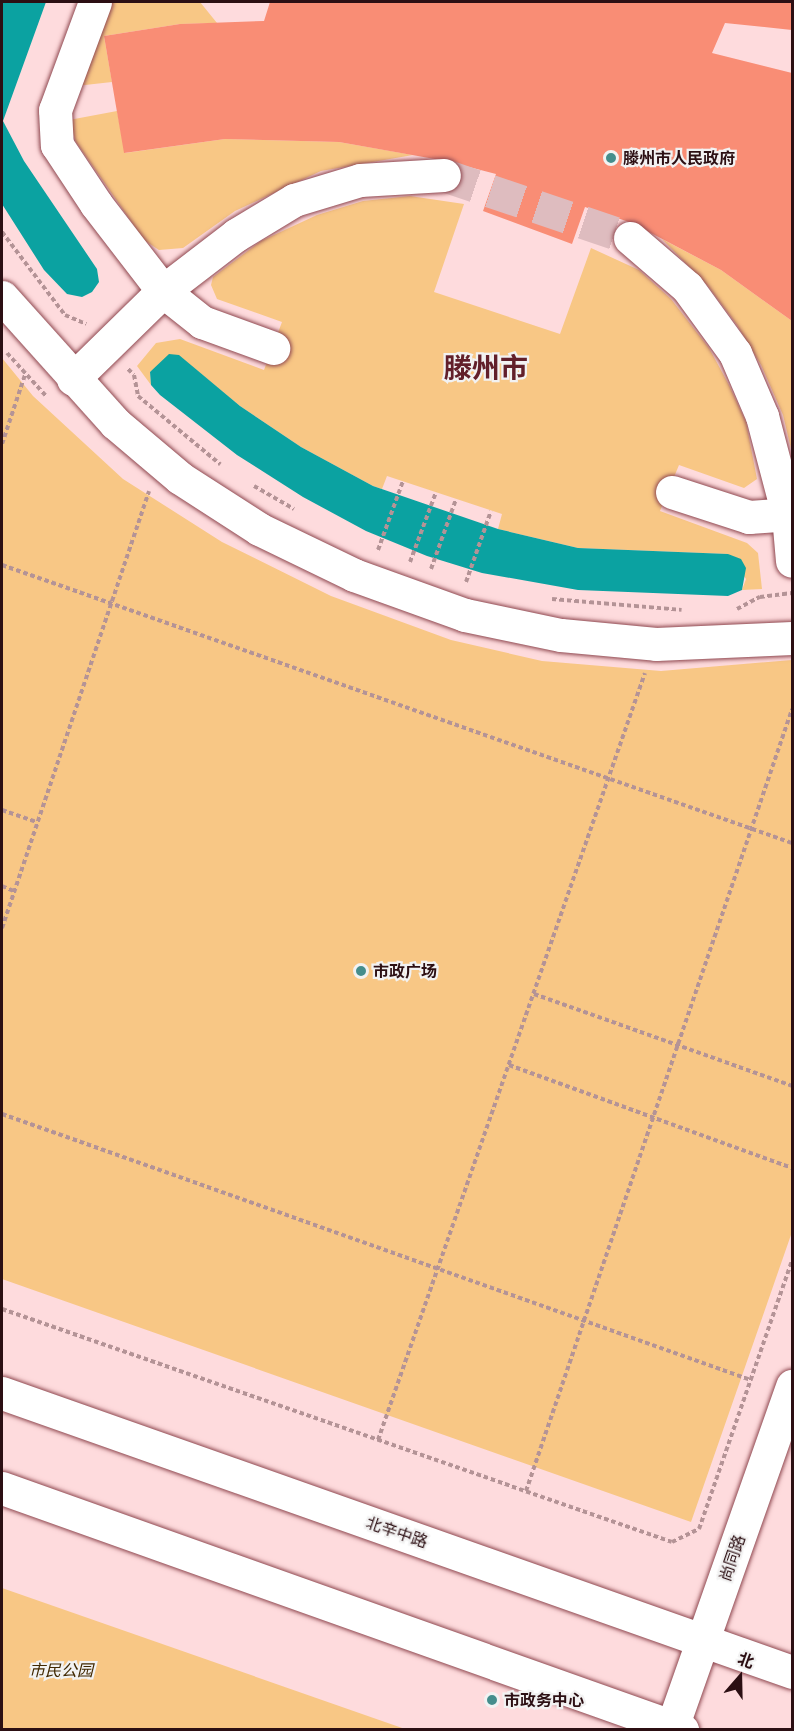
<!DOCTYPE html>
<html>
<head>
<meta charset="utf-8">
<style>
	body { margin:0 }
	#map { position:relative; width:794px; height:1731px; overflow:hidden; background:#fedbdd; font-family:"PT Serif","Noto Sans SC",serif }
	div>[style] { position:absolute }
	[style*='--x'] { left:calc(var(--x)*1px); top:calc(var(--y)*1px); width:calc(var(--w)*1px); rotate:calc(var(--a)*1deg) }
	.green>* { inset:0; background:#f8c785 }
	.water>* { inset:0; background:#0ba2a1 }
	.building>* { inset:0; background:#f98d75 }
	.minor-tunnel>* { height:33px; margin-top:-16.5px; transform-origin:0; background:repeating-linear-gradient(90deg,#debcbf 0 33px,transparent 0 49px) }
	.path>* { height:4px; margin-top:-2px; transform-origin:0; background:repeating-linear-gradient(90deg,#b49396 0 4.5px,transparent 0 7.5px) }
	.roads { filter:drop-shadow(0 0 2px #8f4850) drop-shadow(0 0 2px #8f4850) }
	.minor>* { height:33px; margin:-16.5px; padding:0 16.5px; transform-origin:16.5px; border-radius:16.5px; background:#fff }
	.major>* { height:33px; margin:-16.5px; padding:0 16.5px; transform-origin:16.5px; border-radius:16.5px; background:#fff }
	.dots>* { width:16px; height:16px; translate:-50% -50%; box-sizing:border-box; border:3px solid #f2f2f2; border-radius:50% }
	span { translate:-50% -50%; white-space:nowrap; text-align:center; line-height:1.15; -webkit-text-stroke:4.5px #f2f2f2; paint-order:stroke }
	.poi-label { font-size:16px; color:#2c0f13; font-weight:700 }
	.left { translate:0 -50%; text-align:left }
	.street-label { font-size:16px; color:#2c0f13 }
	.park-label { font-size:16px; color:#412800; font-style:italic }
	.town-label { font-size:28px; color:#621f2a; font-weight:700 }
	.frame { position:absolute; inset:0; border:3px solid #2c0f13; pointer-events:none }
	.north { position:absolute; left:710px; top:1647px; width:60px; height:60px; -webkit-text-stroke:4px #f2f2f2; paint-order:stroke; rotate:20deg; font-size:16px; font-weight:700; line-height:24px; text-align:center; color:#2c0f13 }
	.north::after { content:''; display:block; margin:auto; width:21px; height:27px; background:#2c0f13; clip-path:polygon(50% 0,100% 100%,50% 72%,0 100%) }
</style>
</head>
<body>
<div id="map">
	<div class="green">
		<div style="clip-path:polygon(108px 2px,200px 2px,217px 23px,180px 24px,104px 36px,112px 82px,76px 86px)"></div>
		<div style="clip-path:polygon(117px 111px,125px 153px,225px 139px,339px 142px,413px 155px,321px 171px,235px 211px,183px 248px,159px 250px,144px 240px,76px 142px,69px 120px)"></div>
		<div style="clip-path:polygon(410px 196px,464px 204px,434px 292px,560px 334px,591px 248px,639px 270px,671px 299px,709px 348px,729px 385px,746px 422px,757px 479px,744px 488px,679px 465px,660px 511px,747px 543px,758px 553px,762px 589px,742px 590px,746px 579px,728px 554px,578px 548px,498px 529px,502px 514px,387px 476px,382px 489px,373px 486px,301px 447px,240px 406px,178px 355px,150px 372px,151px 385px,137px 366px,156px 343px,180px 339px,264px 370px,282px 322px,217px 299px,211px 285px,213px 277px,261px 241px,317px 215px,363px 201px)"></div>
		<div style="clip-path:polygon(662px 239px,721px 270px,792px 321px,792px 453px,783px 415px,761px 365px,737px 325px,708px 286px)"></div>
		<div style="clip-path:polygon(2px 358px,33px 396px,123px 479px,222px 542px,331px 596px,451px 640px,542px 661px,661px 671px,792px 660px,792px 1232px,691px 1522px,2px 1279px)"></div>
		<div style="clip-path:polygon(2px 1588px,405px 1729px,2px 1729px)"></div>
	</div>
	<div class="water">
		<div style="clip-path:polygon(3px 2px,46px 2px,3px 121px,24px 161px,97px 269px,99px 282px,92px 292px,82px 297px,67px 294px,44px 270px,2px 204px)"></div>
		<div style="clip-path:polygon(169px 354px,179px 355px,240px 406px,301px 447px,373px 486px,498px 529px,578px 548px,728px 554px,741px 559px,746px 568px,742px 590px,728px 596px,578px 590px,482px 573px,427px 556px,366px 531px,303px 497px,237px 455px,160px 395px,151px 385px,150px 372px)"></div>
	</div>
	<div class="building">
		<div style="clip-path:polygon(270px 2px,792px 2px,792px 30px,725px 23px,712px 53px,792px 73px,792px 321px,721px 270px,632px 223px,585px 207px,572px 244px,483px 211px,496px 174px,446px 161px,339px 142px,225px 139px,124px 153px,104px 36px,180px 24px,264px 21px)"></div>
	</div>
	<div class="minor-tunnel">
		<div style="--x:444;--y:175;--w:196;--a:18.7"></div>
	</div>
	<div class="path">
		<div style="--x:2;--y:232;--w:104;--a:52.8"></div>
		<div style="--x:65;--y:315;--w:23;--a:23"></div>
		<div style="--x:7;--y:353;--w:58;--a:47.8"></div>
		<div style="--x:128;--y:369;--w:8;--a:45"></div>
		<div style="--x:134;--y:375;--w:21;--a:79"></div>
		<div style="--x:138;--y:396;--w:107;--a:39.7"></div>
		<div style="--x:2;--y:444;--w:73;--a:-71.6"></div>
		<div style="--x:254;--y:486;--w:46;--a:29.9"></div>
		<div style="--x:378;--y:550;--w:73;--a:-70.1"></div>
		<div style="--x:410;--y:562;--w:75;--a:-69.6"></div>
		<div style="--x:2;--y:565;--w:837;--a:19.39"></div>
		<div style="--x:431;--y:569;--w:74;--a:-70.3"></div>
		<div style="--x:466;--y:582;--w:75;--a:-70.6"></div>
		<div style="--x:552;--y:599;--w:130;--a:4.8"></div>
		<div style="--x:737;--y:609;--w:26;--a:-28"></div>
		<div style="--x:760;--y:597;--w:32;--a:-7"></div>
		<div style="--x:2;--y:810;--w:37;--a:19"></div>
		<div style="--x:2;--y:886;--w:13;--a:23"></div>
		<div style="--x:2;--y:928;--w:461;--a:-71.4"></div>
		<div style="--x:534;--y:994;--w:274;--a:19.6"></div>
		<div style="--x:509;--y:1065;--w:301;--a:20"></div>
		<div style="--x:2;--y:1114;--w:795;--a:19.55"></div>
		<div style="--x:2;--y:1309;--w:709;--a:19.18"></div>
		<div style="--x:672;--y:1542;--w:30;--a:-26"></div>
		<div style="--x:699;--y:1529;--w:284;--a:-70.9"></div>
		<div style="--x:378;--y:1440;--w:812;--a:-70.81"></div>
		<div style="--x:526;--y:1491;--w:826;--a:-71.21"></div>
	</div>
	<div class="roads">
		<div class="minor">
			<div style="--x:95;--y:2;--w:115;--a:110.3"></div>
			<div style="--x:55;--y:110;--w:35;--a:87"></div>
			<div style="--x:57;--y:145;--w:71;--a:56.5"></div>
			<div style="--x:96;--y:204;--w:110;--a:52.4"></div>
			<div style="--x:163;--y:291;--w:50;--a:38.5"></div>
			<div style="--x:202;--y:322;--w:76;--a:20.1"></div>
			<div style="--x:630;--y:238;--w:75;--a:40.7"></div>
			<div style="--x:687;--y:287;--w:82;--a:54"></div>
			<div style="--x:735;--y:353;--w:69;--a:66.8"></div>
			<div style="--x:762;--y:416;--w:102;--a:75.3"></div>
			<div style="--x:788;--y:515;--w:46;--a:85"></div>
			<div style="--x:2;--y:297;--w:169;--a:48.1"></div>
			<div style="--x:115;--y:423;--w:85;--a:40.2"></div>
			<div style="--x:180;--y:478;--w:94;--a:32.8"></div>
			<div style="--x:259;--y:529;--w:106;--a:25.8"></div>
			<div style="--x:354;--y:575;--w:118;--a:19.8"></div>
			<div style="--x:465;--y:615;--w:98;--a:11.8"></div>
			<div style="--x:561;--y:635;--w:95;--a:5.4"></div>
			<div style="--x:656;--y:644;--w:136;--a:-2.5"></div>
			<div style="--x:73;--y:379;--w:126;--a:-44.4"></div>
			<div style="--x:163;--y:291;--w:92;--a:-37.5"></div>
			<div style="--x:236;--y:235;--w:68;--a:-31.1"></div>
			<div style="--x:294;--y:200;--w:69;--a:-16.9"></div>
			<div style="--x:360;--y:180;--w:84;--a:-3.4"></div>
			<div style="--x:672;--y:492;--w:81;--a:18"></div>
			<div style="--x:749;--y:517;--w:43;--a:-4"></div>
			<div style="--x:671;--y:1730;--w:365;--a:-70.6"></div>
		</div>
		<div class="major">
			<div style="--x:2;--y:1393;--w:838;--a:19.45"></div>
			<div style="--x:2;--y:1488;--w:722;--a:19.59"></div>
		</div>
	</div>
	<div class="dots">
		<div style="left:611px;top:158px;background:#458d8c"></div>
		<div style="left:361px;top:971px;background:#458d8c"></div>
		<div style="left:492px;top:1700px;background:#458d8c"></div>
	</div>
	<div class="poi-label">
		<span class="left" style="left:623px;top:158px">滕州市人民政府</span>
		<span class="left" style="left:373px;top:971px">市政广场</span>
		<span class="left" style="left:504px;top:1700px">市政务中心</span>
	</div>
	<div class="street-label">
		<span style="left:397px;top:1532px;rotate:19deg">北辛中路</span>
		<span style="left:732px;top:1558px;rotate:-71deg">尚同路</span>
	</div>
	<div class="park-label">
		<span style="left:61px;top:1670px">市民公园</span>
	</div>
	<div class="town-label">
		<span style="left:486px;top:368px">滕州市</span>
	</div>
	<div class="frame"></div>
	<div class="north">北</div>
</div>
</body>
</html>
